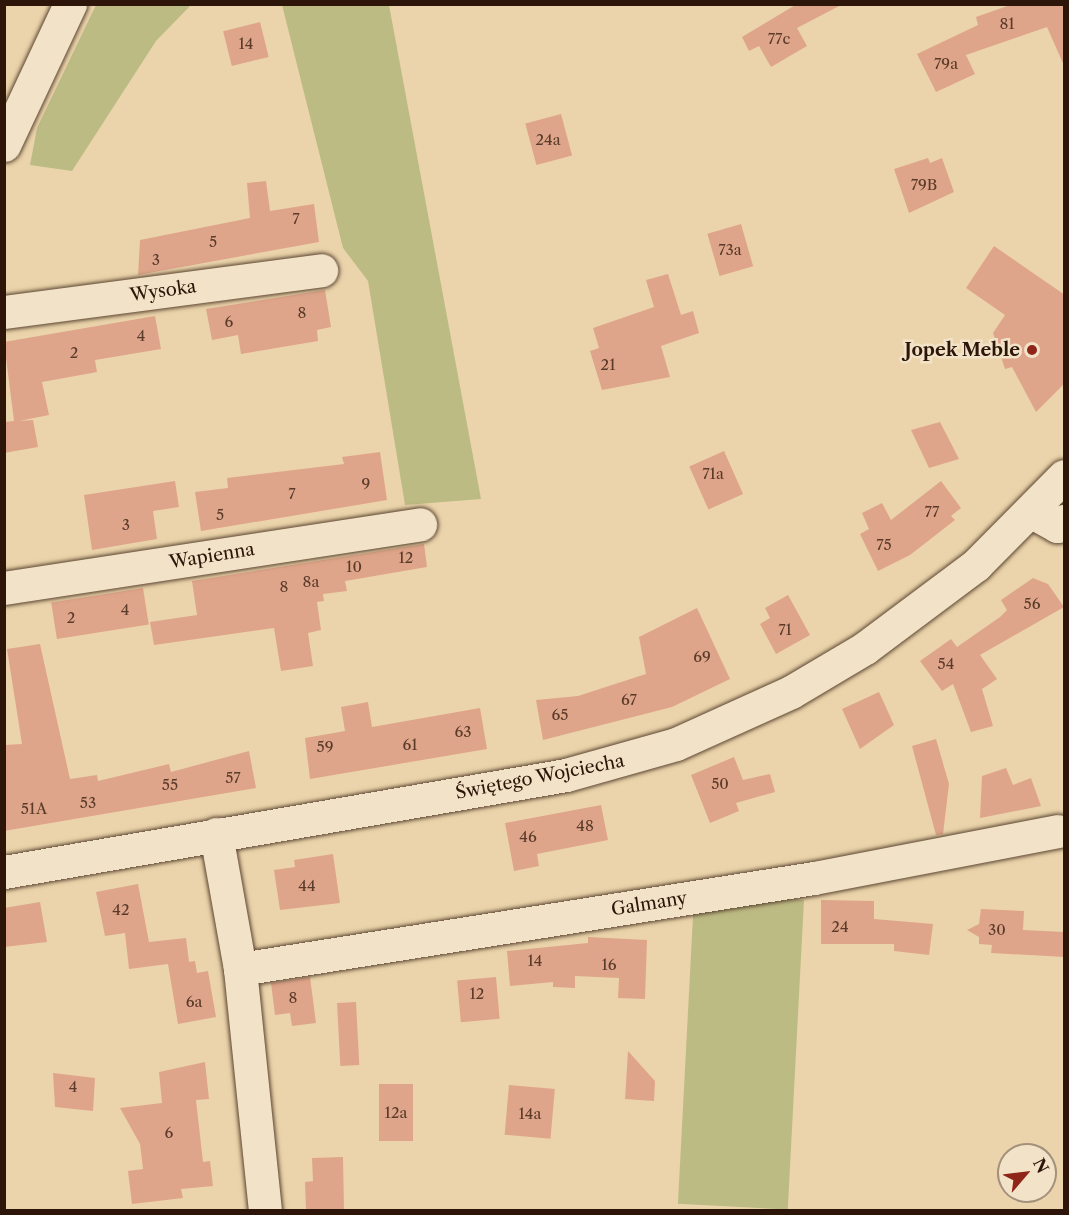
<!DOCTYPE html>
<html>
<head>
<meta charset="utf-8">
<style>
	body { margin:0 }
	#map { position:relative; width:1069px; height:1215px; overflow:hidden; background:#ebd4ab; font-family:"Libre Caslon Text",serif }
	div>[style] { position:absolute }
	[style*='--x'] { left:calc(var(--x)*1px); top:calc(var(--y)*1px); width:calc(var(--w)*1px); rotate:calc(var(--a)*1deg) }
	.green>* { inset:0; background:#bdbb84; transform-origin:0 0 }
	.building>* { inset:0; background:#dfa58a; transform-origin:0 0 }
	.roads { filter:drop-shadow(0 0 2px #5c4632) drop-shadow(0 0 2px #5c4632) }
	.minor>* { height:33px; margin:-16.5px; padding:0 16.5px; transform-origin:16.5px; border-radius:16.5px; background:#f2e3c8 }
	.dots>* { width:16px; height:16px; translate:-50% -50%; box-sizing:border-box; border:3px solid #f2e3c8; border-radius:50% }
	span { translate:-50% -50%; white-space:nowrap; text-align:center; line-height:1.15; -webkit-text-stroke:5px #f2e3c8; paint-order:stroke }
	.number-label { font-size:15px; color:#5a3a29 }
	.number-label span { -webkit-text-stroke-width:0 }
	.street-label { font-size:18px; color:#2d1609 }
	.poi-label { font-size:18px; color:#2d1609; font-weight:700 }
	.right { translate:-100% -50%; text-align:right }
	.frame { position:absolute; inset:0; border:6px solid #2d1609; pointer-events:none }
	.north { position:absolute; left:997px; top:1143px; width:60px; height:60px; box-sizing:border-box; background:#f2e3c8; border:2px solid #a3917c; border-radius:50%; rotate:62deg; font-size:16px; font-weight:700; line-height:24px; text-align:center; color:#2d1609 }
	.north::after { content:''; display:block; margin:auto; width:21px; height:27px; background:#8f2418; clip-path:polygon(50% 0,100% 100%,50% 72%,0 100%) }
</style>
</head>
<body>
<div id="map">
	<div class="green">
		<div style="clip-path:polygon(96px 5px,191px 5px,156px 41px,72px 171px,30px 165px,37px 128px)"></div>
		<div style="clip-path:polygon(282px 5px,389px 5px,481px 499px,405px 505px,368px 281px,343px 248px)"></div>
		<div style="left:804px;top:900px;width:310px;height:110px;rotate:93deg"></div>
	</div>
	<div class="building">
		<div style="clip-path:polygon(797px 4px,843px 4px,797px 28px,807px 46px,771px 67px,759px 46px,749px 51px,742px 37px)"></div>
		<div style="clip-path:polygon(1013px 4px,1065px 4px,1065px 68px,1047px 27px,966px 55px,975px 74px,936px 92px,917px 54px,978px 25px,976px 17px)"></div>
		<div style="left:260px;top:22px;width:36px;height:38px;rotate:76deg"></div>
		<div style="left:561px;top:114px;width:43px;height:37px;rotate:75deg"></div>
		<div style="clip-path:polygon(928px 158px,930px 163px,942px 158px,954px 192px,909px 213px,894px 169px)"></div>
		<div style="clip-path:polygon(266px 181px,270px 211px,314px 204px,319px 242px,138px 275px,140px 240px,250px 218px,247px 183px)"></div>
		<div style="left:741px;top:224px;width:44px;height:35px;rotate:74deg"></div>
		<div style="clip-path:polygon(994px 246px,1065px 295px,1065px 383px,1036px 412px,1012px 367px,1005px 369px,993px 333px,1005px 315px,966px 288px)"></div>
		<div style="clip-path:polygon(668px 274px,681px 315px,693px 311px,699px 333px,661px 346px,670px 377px,602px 390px,590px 351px,599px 348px,593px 328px,654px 307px,646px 280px)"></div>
		<div style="clip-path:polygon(325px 290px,331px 327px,317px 330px,318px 341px,241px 354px,238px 335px,212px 340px,206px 309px)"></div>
		<div style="clip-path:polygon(155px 316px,161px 349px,95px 360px,97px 372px,42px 382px,49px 415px,19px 421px,33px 420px,38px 447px,4px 453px,4px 422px,14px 421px,4px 342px)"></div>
		<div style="clip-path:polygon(940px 422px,959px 459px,929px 468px,911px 430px)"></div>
		<div style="left:724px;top:451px;width:47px;height:38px;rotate:66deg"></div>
		<div style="clip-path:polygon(380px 452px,387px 500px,201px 531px,195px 492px,228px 488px,227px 478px,344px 464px,342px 457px)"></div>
		<div style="clip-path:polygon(175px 481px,179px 507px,153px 511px,157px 539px,92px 550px,84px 495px)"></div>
		<div style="clip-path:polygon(941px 481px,961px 508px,951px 516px,955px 520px,910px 555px,878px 571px,860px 534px,869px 529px,862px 513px,882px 503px,891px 520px)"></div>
		<div style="clip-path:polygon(424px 544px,427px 567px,345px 581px,347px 591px,323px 594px,324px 601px,317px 602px,321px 630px,308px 633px,313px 666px,281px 671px,274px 628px,154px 645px,150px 622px,197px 615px,192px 581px)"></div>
		<div style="clip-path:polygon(1033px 578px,1048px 584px,1064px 607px,980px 655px,997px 679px,982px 689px,993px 726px,971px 732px,953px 684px,942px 691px,920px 661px,951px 639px,957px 647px,1000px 617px,1007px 610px,1001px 600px)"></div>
		<div style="left:143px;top:588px;width:37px;height:93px;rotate:81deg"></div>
		<div style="clip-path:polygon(788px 595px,810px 635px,776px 654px,760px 624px,770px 618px,765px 608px)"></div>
		<div style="clip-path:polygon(697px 608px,730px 679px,672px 707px,543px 740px,536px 700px,578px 696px,646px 674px,639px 637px)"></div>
		<div style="clip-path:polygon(40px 644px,70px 779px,97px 775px,98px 781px,169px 764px,171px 772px,249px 751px,256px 788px,4px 831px,4px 745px,22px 744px,7px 649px)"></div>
		<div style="clip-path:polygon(879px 692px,894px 725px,860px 749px,842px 709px)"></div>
		<div style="clip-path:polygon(368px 702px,372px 727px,480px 708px,487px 749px,310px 779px,305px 738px,345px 731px,341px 707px)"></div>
		<div style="clip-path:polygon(936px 739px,949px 784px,943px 834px,936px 835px,912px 746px)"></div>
		<div style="clip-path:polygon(734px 757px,743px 780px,770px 774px,775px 792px,736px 803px,739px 811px,710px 823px,691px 775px)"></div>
		<div style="clip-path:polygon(1006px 768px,1013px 785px,1031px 778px,1041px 806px,980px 818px,982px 776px)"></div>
		<div style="clip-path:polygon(601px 805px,608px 840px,537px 854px,539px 866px,514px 871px,505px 823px)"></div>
		<div style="clip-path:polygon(333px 854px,340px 903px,280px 910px,274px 870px,295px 867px,294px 860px)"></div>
		<div style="clip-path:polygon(138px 884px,149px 942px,186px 938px,189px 962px,195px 961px,197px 973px,208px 971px,216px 1017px,178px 1024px,168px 964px,129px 969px,125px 933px,105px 936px,96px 892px)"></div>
		<div style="clip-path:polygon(821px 900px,874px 901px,874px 919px,933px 924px,929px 955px,894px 951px,894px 944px,821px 944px)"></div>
		<div style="clip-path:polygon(40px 902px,47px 942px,4px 947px,4px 908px)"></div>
		<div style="clip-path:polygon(981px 909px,1024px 911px,1023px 930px,1065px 932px,1065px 957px,991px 953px,992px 945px,979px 944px,979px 937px,967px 930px,979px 924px)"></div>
		<div style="clip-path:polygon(588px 937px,647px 940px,645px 999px,618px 998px,619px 978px,575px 976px,575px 988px,553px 987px,553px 982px,510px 986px,507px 951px,588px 943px)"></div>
		<div style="clip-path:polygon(310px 977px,316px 1023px,292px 1026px,290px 1013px,275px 1015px,271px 983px)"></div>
		<div style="left:496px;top:977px;width:42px;height:39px;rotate:85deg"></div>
		<div style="left:356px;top:1002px;width:63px;height:19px;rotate:87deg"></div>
		<div style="clip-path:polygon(628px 1051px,655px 1081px,654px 1101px,625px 1099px)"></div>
		<div style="clip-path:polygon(205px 1062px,209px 1099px,196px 1100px,203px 1162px,210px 1161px,213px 1186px,181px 1189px,183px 1198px,132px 1204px,128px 1171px,143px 1169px,140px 1144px,120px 1108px,162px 1103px,159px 1072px)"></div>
		<div style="clip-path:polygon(53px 1073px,95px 1078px,93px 1111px,55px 1107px)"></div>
		<div style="left:379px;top:1084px;width:34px;height:57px"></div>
		<div style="left:509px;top:1085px;width:46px;height:50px;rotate:5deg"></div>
		<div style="clip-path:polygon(343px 1157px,344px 1210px,306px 1210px,305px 1182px,313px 1181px,312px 1158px)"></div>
	</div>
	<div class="roads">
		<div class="minor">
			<div style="--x:4;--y:145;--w:156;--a:-64.9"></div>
			<div style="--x:4;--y:312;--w:320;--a:-7.5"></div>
			<div style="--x:1032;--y:512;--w:29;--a:29"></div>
			<div style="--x:1057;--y:526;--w:9;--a:-36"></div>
			<div style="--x:4;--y:588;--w:421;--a:-8.7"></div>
			<div style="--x:216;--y:834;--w:137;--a:79.9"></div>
			<div style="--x:240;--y:969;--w:581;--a:-9.01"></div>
			<div style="--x:814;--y:878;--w:248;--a:-10.9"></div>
			<div style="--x:4;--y:872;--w:570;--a:-9.79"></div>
			<div style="--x:566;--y:775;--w:114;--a:-15.7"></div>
			<div style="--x:676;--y:744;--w:126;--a:-24.3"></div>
			<div style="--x:791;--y:692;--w:86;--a:-30.7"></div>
			<div style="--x:865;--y:648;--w:139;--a:-36.8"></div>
			<div style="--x:976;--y:565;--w:125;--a:-45.3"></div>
			<div style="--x:240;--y:969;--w:242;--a:84.1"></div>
		</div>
	</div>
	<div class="dots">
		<div style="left:1032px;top:350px;background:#8f2418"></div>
	</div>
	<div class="number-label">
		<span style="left:1007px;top:24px">81</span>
		<span style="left:779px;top:39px">77c</span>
		<span style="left:246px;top:44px">14</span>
		<span style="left:946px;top:64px">79a</span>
		<span style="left:548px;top:140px">24a</span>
		<span style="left:924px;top:185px">79B</span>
		<span style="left:296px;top:219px">7</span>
		<span style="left:213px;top:242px">5</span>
		<span style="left:730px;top:250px">73a</span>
		<span style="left:156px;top:260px">3</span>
		<span style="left:302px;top:313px">8</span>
		<span style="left:229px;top:322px">6</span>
		<span style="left:141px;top:336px">4</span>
		<span style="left:74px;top:353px">2</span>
		<span style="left:608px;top:365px">21</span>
		<span style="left:713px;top:474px">71a</span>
		<span style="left:366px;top:484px">9</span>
		<span style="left:292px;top:494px">7</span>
		<span style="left:932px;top:512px">77</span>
		<span style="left:220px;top:515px">5</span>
		<span style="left:126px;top:525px">3</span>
		<span style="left:884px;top:545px">75</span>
		<span style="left:406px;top:558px">12</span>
		<span style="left:354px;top:567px">10</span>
		<span style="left:311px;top:582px">8a</span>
		<span style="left:284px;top:587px">8</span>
		<span style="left:1032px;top:604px">56</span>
		<span style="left:125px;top:610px">4</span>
		<span style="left:71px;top:618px">2</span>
		<span style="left:785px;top:630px">71</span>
		<span style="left:702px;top:657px">69</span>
		<span style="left:946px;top:664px">54</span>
		<span style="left:629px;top:700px">67</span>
		<span style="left:560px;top:715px">65</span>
		<span style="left:463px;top:732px">63</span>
		<span style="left:410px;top:745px">61</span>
		<span style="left:325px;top:747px">59</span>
		<span style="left:233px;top:778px">57</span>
		<span style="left:720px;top:784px">50</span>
		<span style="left:170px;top:785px">55</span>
		<span style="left:88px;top:803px">53</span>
		<span style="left:34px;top:809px">51A</span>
		<span style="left:585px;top:826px">48</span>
		<span style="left:528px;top:837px">46</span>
		<span style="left:307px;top:886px">44</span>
		<span style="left:121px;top:910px">42</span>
		<span style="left:840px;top:927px">24</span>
		<span style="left:997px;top:930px">30</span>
		<span style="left:535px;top:961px">14</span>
		<span style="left:609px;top:965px">16</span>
		<span style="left:477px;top:994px">12</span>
		<span style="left:293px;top:998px">8</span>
		<span style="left:194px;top:1002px">6a</span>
		<span style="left:73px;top:1087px">4</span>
		<span style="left:396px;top:1113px">12a</span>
		<span style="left:530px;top:1114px">14a</span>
		<span style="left:169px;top:1133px">6</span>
	</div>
	<div class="street-label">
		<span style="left:163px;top:291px;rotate:-8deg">Wysoka</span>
		<span style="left:212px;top:556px;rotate:-9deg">Wapienna</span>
		<span style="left:540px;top:777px;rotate:-11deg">Świętego Wojciecha</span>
		<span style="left:649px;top:904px;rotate:-9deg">Galmany</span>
	</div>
	<div class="poi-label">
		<span class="right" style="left:1020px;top:350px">Jopek Meble</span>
	</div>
	<div class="frame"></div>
	<div class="north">N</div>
</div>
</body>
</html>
